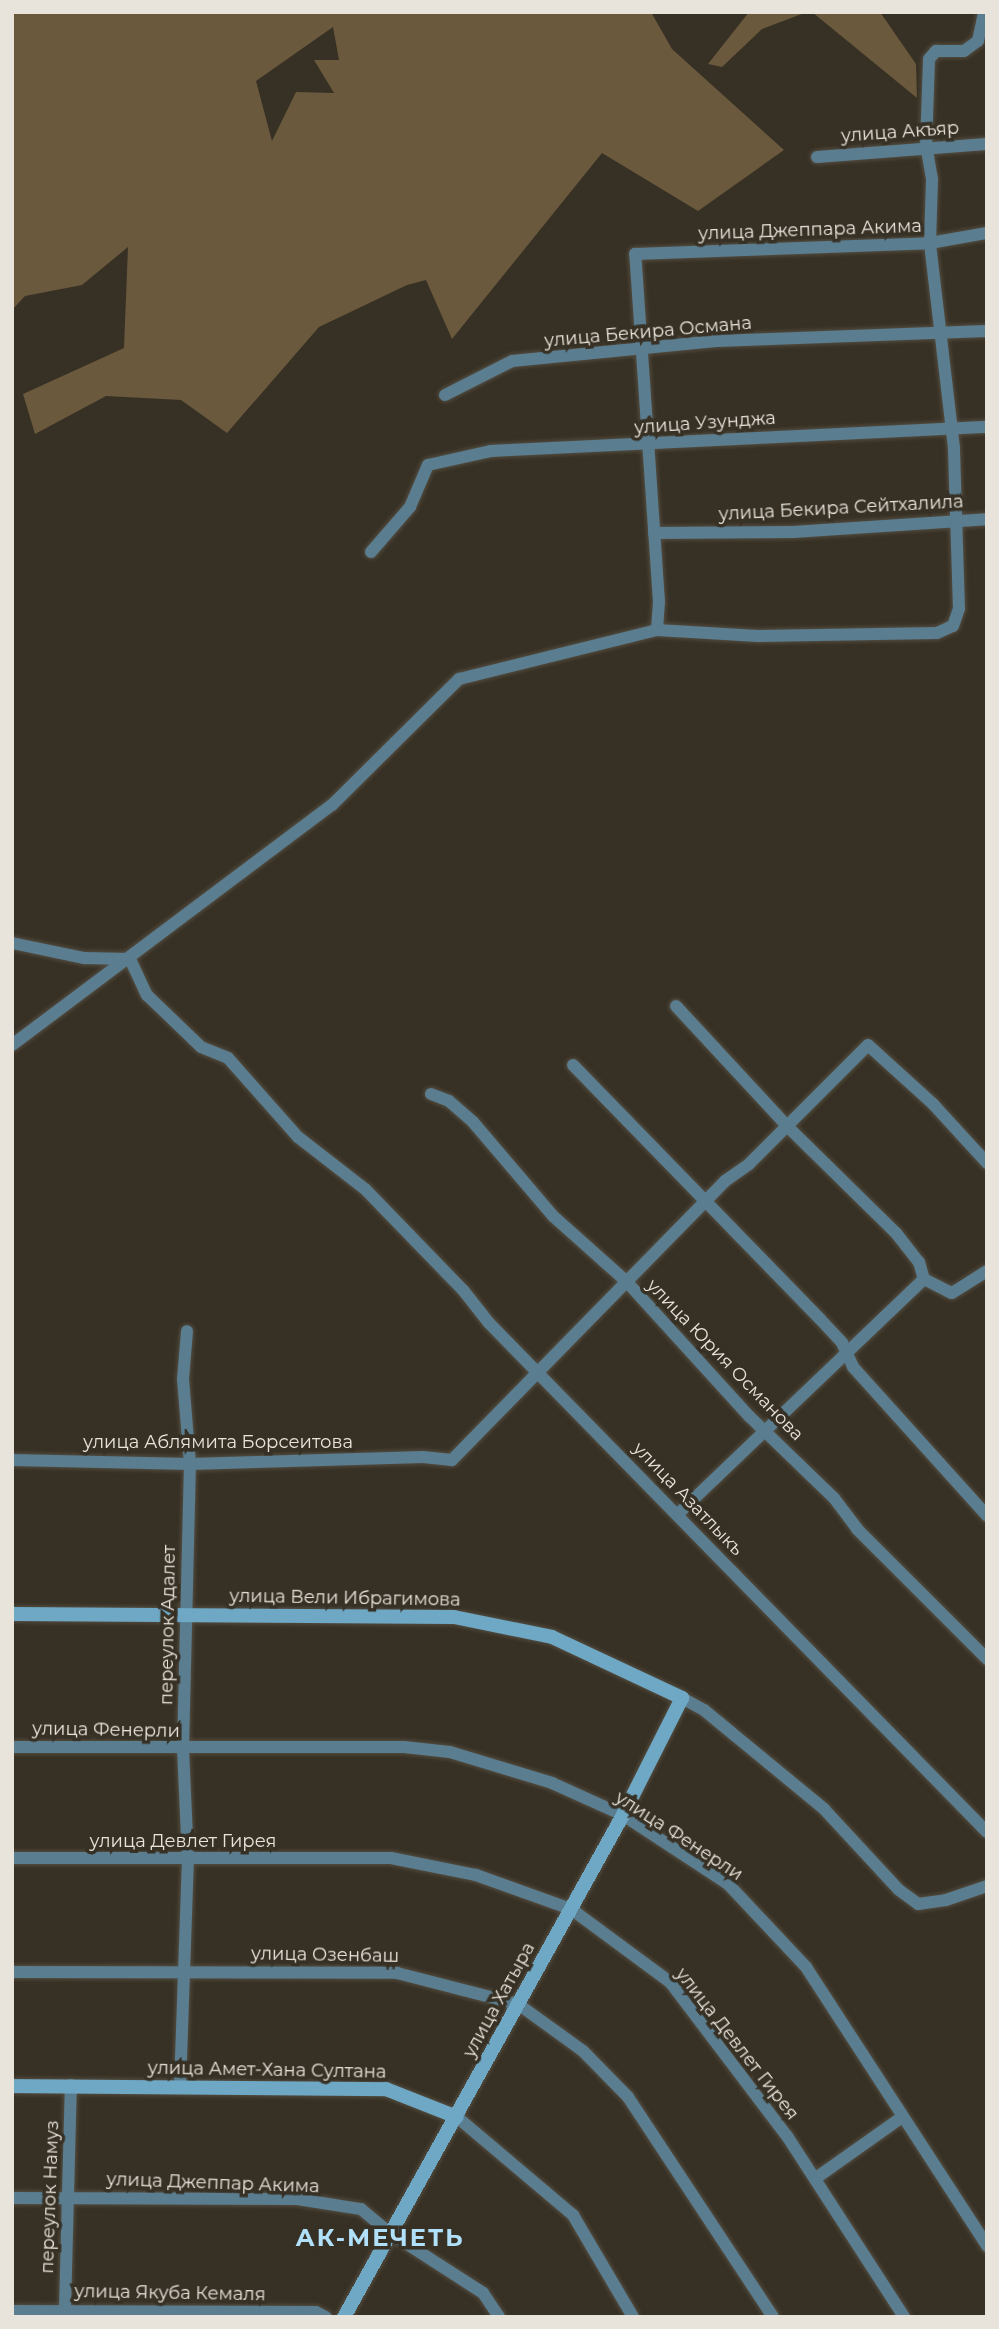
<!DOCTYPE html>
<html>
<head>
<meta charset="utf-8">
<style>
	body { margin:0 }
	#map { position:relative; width:999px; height:2329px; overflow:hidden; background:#373024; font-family:Montserrat,sans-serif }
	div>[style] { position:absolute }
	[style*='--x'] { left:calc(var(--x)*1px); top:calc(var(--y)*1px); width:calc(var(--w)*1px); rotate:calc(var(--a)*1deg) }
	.forest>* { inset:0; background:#6a593d }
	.roads { filter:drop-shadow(0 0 2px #534d41) drop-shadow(0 0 2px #534d41) }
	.street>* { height:12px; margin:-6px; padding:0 6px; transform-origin:6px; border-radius:6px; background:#5a7d90 }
	.secondary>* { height:14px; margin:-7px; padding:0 7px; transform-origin:7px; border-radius:7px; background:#6fa8c5 }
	span { translate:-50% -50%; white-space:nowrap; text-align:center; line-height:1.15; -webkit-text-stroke:7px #373024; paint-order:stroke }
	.street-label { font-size:18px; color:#e8e4dc }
	.district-label { font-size:24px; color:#b1e1fa; font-weight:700; letter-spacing:2px }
	.frame { position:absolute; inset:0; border:14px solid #e8e4dc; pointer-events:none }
</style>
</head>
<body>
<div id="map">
	<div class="forest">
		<div style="clip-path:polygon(evenodd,12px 12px,651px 12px,672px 49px,784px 150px,698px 211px,602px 153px,452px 339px,426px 280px,407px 285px,319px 327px,227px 433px,181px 400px,106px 396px,35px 434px,23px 394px,124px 348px,128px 247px,82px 285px,25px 296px,12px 310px,12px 12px,333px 27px,339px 60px,314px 60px,334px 93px,296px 92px,272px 141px,256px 81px,333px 27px)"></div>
		<div style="clip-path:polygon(749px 12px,807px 12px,762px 29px,722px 67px,708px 64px)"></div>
		<div style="clip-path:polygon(812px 12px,880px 12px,916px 64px,917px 98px)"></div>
	</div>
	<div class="roads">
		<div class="street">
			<div style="--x:817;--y:157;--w:170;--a:-4.4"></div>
			<div style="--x:445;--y:395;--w:75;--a:-26.9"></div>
			<div style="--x:512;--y:361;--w:205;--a:-5.6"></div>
			<div style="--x:716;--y:341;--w:271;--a:-2.1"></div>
			<div style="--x:654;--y:533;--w:139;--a:-0.4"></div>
			<div style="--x:793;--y:532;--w:194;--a:-3.8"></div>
			<div style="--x:371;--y:552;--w:60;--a:-49.1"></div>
			<div style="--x:410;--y:507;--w:46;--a:-66.8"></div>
			<div style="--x:428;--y:465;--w:65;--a:-12.5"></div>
			<div style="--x:491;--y:451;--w:497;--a:-2.8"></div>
			<div style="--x:657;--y:630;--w:28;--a:-86"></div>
			<div style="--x:659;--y:602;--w:349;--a:-93.9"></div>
			<div style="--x:635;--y:254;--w:295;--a:-2.1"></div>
			<div style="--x:930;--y:243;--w:58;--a:-10"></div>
			<div style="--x:12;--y:943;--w:74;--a:11.8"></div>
			<div style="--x:84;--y:958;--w:46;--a:1.2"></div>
			<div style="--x:130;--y:959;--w:40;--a:65"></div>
			<div style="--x:147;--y:995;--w:75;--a:43.9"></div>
			<div style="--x:201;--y:1047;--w:29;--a:22"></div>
			<div style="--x:228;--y:1058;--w:106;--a:48.5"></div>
			<div style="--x:298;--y:1137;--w:86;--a:37.9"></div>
			<div style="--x:366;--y:1190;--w:139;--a:45.9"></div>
			<div style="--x:463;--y:1290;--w:42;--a:51.8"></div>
			<div style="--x:489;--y:1323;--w:712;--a:45.63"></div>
			<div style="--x:676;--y:1006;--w:163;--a:47.2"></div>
			<div style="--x:787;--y:1126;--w:153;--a:44.5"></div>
			<div style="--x:896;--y:1233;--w:37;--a:52"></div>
			<div style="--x:919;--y:1262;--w:18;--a:74"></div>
			<div style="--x:12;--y:1045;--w:400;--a:-36.9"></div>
			<div style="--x:332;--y:805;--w:179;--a:-44.8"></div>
			<div style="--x:459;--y:679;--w:204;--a:-13.9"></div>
			<div style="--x:657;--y:630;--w:101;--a:3.4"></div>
			<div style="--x:758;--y:636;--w:179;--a:-1"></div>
			<div style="--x:937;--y:633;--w:17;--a:-24"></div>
			<div style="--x:953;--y:626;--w:18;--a:-71"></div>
			<div style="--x:959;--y:609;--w:161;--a:-91.8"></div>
			<div style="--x:954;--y:448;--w:206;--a:-96.7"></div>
			<div style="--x:930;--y:243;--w:64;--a:-88.2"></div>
			<div style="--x:932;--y:179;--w:34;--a:-100"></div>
			<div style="--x:926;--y:146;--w:87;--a:-88"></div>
			<div style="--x:929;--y:59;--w:11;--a:-49"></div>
			<div style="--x:936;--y:51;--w:28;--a:0"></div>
			<div style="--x:964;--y:51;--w:17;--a:-36"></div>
			<div style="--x:978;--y:41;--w:30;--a:-78"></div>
			<div style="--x:573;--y:1065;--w:354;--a:45.8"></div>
			<div style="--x:820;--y:1319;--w:33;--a:47"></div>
			<div style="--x:842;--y:1343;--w:26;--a:65"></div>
			<div style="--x:853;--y:1367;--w:200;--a:48"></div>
			<div style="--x:431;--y:1094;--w:19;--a:21"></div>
			<div style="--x:449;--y:1101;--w:32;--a:41"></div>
			<div style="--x:473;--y:1122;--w:123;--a:49.6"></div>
			<div style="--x:553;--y:1216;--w:98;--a:41.7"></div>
			<div style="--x:626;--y:1281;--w:183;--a:47.7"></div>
			<div style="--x:749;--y:1416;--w:118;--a:44"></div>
			<div style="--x:834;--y:1498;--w:39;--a:53"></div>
			<div style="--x:857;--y:1529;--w:184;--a:45"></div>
			<div style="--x:12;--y:1460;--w:178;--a:1.3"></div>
			<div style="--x:190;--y:1464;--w:233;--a:-1.7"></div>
			<div style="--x:423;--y:1457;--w:29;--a:6"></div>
			<div style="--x:452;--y:1460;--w:390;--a:-45.6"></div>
			<div style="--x:725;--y:1181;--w:29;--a:-35"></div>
			<div style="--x:749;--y:1164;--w:168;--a:-45"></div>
			<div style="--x:868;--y:1045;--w:88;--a:42.2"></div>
			<div style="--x:933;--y:1104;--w:80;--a:47.5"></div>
			<div style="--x:679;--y:1513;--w:339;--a:-43.7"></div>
			<div style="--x:924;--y:1279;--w:31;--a:27"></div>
			<div style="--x:952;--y:1293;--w:41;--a:-32.2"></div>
			<div style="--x:682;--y:1698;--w:25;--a:29"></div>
			<div style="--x:704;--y:1710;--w:156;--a:39.5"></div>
			<div style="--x:824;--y:1809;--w:110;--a:47.2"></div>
			<div style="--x:899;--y:1890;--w:24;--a:36"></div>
			<div style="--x:918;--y:1904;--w:28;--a:-8"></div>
			<div style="--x:946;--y:1900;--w:43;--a:-18.9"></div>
			<div style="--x:12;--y:1747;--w:392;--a:0"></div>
			<div style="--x:404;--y:1747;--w:46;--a:6.2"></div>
			<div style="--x:450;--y:1752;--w:107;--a:16.9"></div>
			<div style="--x:552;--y:1783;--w:78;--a:24.3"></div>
			<div style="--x:623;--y:1815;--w:126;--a:33.3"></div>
			<div style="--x:728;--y:1884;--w:114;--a:46.8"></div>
			<div style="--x:806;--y:1967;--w:333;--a:57"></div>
			<div style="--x:12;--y:1858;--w:379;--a:0"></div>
			<div style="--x:391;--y:1858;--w:87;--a:11.3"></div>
			<div style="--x:476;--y:1875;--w:101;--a:19.7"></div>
			<div style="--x:571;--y:1909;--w:123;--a:36.4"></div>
			<div style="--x:670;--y:1982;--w:193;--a:52.8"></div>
			<div style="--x:787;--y:2136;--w:216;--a:57.1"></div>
			<div style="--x:12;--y:1972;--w:385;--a:0.1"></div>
			<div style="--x:397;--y:1973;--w:125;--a:14.4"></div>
			<div style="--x:518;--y:2004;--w:80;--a:35.9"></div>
			<div style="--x:583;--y:2051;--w:64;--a:45.6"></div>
			<div style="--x:628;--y:2097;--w:263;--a:56.6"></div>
			<div style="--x:180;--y:2087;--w:228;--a:-88"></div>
			<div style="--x:188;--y:1859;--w:110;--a:-92.6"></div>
			<div style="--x:183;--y:1749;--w:285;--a:-88.6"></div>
			<div style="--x:190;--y:1464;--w:85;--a:-94.7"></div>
			<div style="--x:183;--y:1379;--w:48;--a:-85.2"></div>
			<div style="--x:457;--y:2117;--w:152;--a:40.2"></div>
			<div style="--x:573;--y:2215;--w:118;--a:59.5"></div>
			<div style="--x:816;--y:2178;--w:105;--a:-35.3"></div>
			<div style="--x:12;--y:2198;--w:285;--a:0.2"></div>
			<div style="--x:297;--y:2199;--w:65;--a:8.9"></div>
			<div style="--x:361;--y:2209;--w:38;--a:40"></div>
			<div style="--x:390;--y:2233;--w:111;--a:32.8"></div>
			<div style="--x:483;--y:2293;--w:29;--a:56"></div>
			<div style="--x:65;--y:2309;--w:224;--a:-88.5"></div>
			<div style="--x:12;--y:2311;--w:304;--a:0.2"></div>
			<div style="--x:316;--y:2312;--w:11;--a:27"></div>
		</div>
		<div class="secondary">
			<div style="--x:12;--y:1614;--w:442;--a:0.4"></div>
			<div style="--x:454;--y:1617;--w:100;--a:11.5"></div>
			<div style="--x:552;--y:1637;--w:144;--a:25.1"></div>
			<div style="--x:682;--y:1698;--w:131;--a:116.8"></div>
			<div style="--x:623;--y:1815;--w:574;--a:119.06"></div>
			<div style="--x:12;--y:2086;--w:374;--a:0.5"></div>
			<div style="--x:386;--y:2089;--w:76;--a:21.5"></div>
		</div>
	</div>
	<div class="street-label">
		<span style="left:900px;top:132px;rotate:-4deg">улица Акъяр</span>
		<span style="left:810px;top:230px;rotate:-2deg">улица Джеппара Акима</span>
		<span style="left:648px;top:332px;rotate:-5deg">улица Бекира Османа</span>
		<span style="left:705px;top:423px;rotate:-4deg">улица Узунджа</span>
		<span style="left:841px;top:508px;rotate:-3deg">улица Бекира Сейтхалила</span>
		<span style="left:725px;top:1360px;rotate:46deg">улица Юрия Османова</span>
		<span style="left:218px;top:1442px">улица Аблямита Борсеитова</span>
		<span style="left:688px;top:1499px;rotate:46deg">улица Азатлыкъ</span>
		<span style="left:345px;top:1598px;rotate:1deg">улица Вели Ибрагимова</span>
		<span style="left:168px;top:1625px;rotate:-89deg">переулок Адалет</span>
		<span style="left:106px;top:1730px;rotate:1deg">улица Фенерли</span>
		<span style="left:679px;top:1836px;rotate:33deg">улица Фенерли</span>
		<span style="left:183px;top:1841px">улица Девлет Гирея</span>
		<span style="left:325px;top:1955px;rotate:1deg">улица Озенбаш</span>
		<span style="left:499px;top:2000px;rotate:-61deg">улица Хатыра</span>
		<span style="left:737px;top:2044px;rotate:52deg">улица Девлет Гирея</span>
		<span style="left:267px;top:2070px;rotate:1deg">улица Амет-Хана Султана</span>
		<span style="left:213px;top:2183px;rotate:2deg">улица Джеппар Акима</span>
		<span style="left:50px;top:2197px;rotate:-88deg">переулок Намуз</span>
		<span style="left:170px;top:2293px;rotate:1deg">улица Якуба Кемаля</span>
	</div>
	<div class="district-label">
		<span style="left:380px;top:2238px">АК-МЕЧЕТЬ</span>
	</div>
	<div class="frame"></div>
</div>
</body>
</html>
